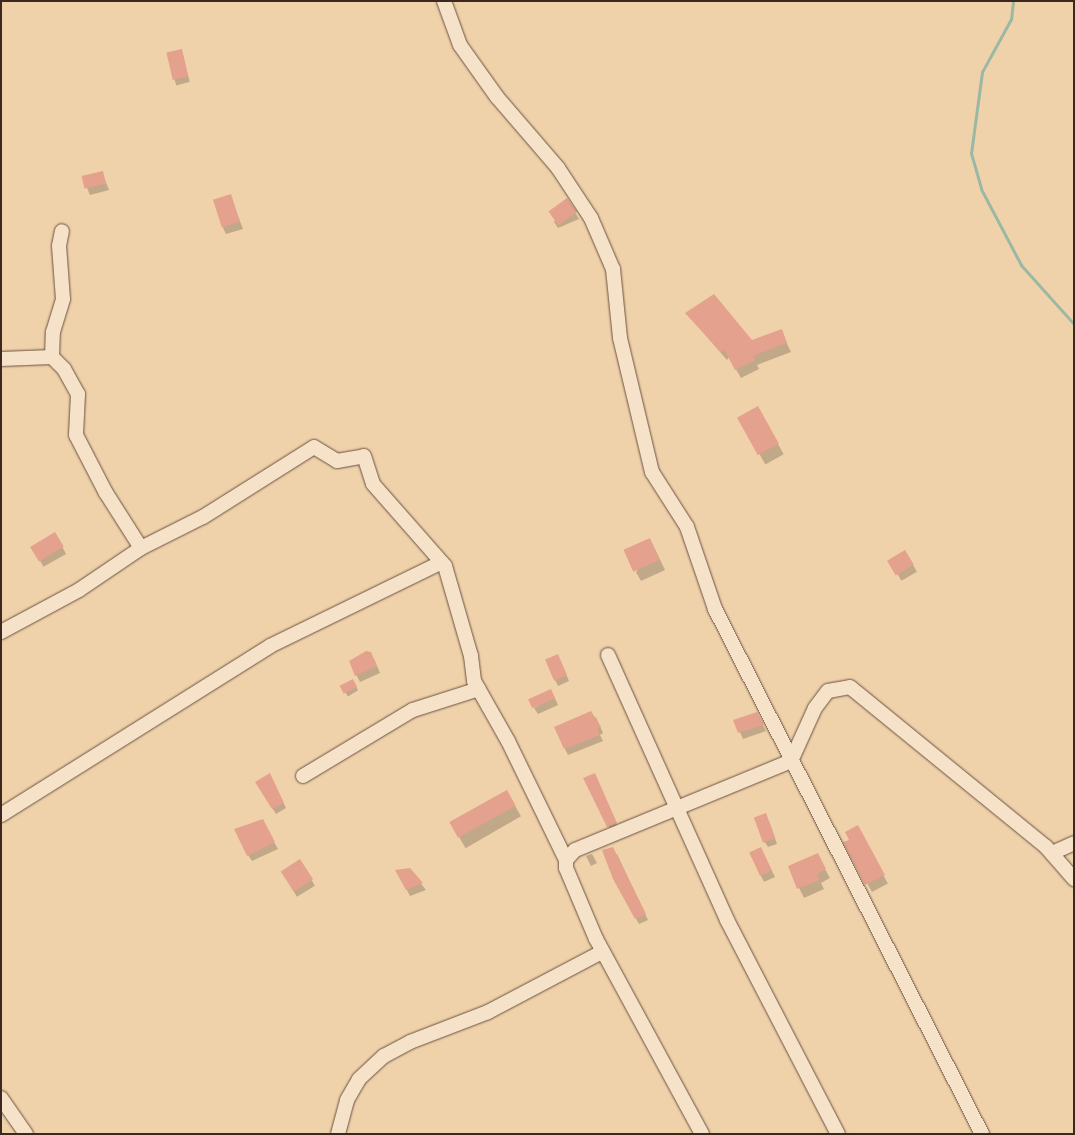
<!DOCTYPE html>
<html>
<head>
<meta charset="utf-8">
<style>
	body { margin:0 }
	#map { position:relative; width:1075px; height:1135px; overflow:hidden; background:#f0d2aa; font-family:"IM FELL English",serif }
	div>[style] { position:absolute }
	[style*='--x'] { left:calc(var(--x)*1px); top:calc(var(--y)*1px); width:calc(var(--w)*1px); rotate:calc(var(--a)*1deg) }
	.shadow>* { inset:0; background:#0003; transform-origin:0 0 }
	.stream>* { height:3px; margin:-1.5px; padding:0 1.5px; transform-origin:1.5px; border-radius:1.5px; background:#9bb8a5 }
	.building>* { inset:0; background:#e4a18e; transform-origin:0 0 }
	.roads { filter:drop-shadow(0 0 1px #6a5242) drop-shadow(0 0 1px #6a5242) }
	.street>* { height:14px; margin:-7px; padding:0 7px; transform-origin:7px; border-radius:7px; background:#f5e2c8 }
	span { translate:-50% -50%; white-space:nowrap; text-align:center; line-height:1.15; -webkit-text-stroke:4px #f5e2c8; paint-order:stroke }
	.frame { position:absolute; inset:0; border:2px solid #3e271f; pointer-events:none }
</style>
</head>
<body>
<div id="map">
	<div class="shadow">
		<div style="left:181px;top:51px;width:32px;height:14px;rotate:74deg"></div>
		<div style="clip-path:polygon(102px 172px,109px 190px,90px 195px,87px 188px)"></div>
		<div style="clip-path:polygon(230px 196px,243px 229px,226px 234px,223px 228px)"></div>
		<div style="clip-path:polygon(567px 200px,579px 219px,558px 228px,554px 222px)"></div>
		<div style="clip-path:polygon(686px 313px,751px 342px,781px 331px,791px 352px,757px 365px,759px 369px,741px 378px,729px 357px,727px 360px)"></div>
		<div style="left:758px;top:408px;width:53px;height:21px;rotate:61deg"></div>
		<div style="left:55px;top:534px;width:23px;height:26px;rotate:61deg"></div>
		<div style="clip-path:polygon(655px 549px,665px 570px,641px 581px,636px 572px)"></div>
		<div style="left:905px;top:551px;width:24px;height:18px;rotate:60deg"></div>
		<div style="clip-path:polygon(374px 659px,380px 673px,360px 682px,350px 662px)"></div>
		<div style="clip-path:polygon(546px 661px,561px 662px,569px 681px,558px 686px)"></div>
		<div style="left:352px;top:680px;width:12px;height:12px;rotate:59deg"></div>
		<div style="clip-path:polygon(554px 696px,558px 705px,538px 714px,534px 708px)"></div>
		<div style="clip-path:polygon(596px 717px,603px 733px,600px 735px,603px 741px,568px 755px,565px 749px)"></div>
		<div style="clip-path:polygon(760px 720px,766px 731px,743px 739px,735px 721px)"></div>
		<div style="clip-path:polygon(585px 778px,598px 781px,619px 830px,612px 833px)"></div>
		<div style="clip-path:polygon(272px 780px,286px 808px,276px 814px,256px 783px)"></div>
		<div style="left:507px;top:792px;width:28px;height:64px;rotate:60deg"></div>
		<div style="clip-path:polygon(262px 821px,278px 849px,252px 861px,248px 855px)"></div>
		<div style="clip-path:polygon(769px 821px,777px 844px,768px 847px,764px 841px)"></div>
		<div style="left:862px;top:835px;width:55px;height:18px;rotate:62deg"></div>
		<div style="clip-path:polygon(750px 853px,764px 855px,775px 877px,764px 882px)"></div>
		<div style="clip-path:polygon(592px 854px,597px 863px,591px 866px,586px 856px)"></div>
		<div style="clip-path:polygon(617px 854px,648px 920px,639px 924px,614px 879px)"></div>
		<div style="clip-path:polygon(817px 855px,830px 878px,821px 883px,824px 889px,804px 898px,789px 867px)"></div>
		<div style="left:300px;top:861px;width:29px;height:21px;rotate:59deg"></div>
		<div style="clip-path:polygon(409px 869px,426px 890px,410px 896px,397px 871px)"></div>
	</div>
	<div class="stream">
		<div style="--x:1013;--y:1;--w:18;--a:96"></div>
		<div style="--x:1011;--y:19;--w:60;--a:118.7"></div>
		<div style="--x:982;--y:72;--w:82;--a:97.7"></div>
		<div style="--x:971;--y:153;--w:37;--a:74"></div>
		<div style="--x:981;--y:189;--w:86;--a:62.2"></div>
		<div style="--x:1021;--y:265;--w:79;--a:48.1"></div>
	</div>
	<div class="building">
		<div style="left:182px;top:49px;width:28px;height:16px;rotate:77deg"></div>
		<div style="left:103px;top:171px;width:13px;height:22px;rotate:77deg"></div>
		<div style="left:231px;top:194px;width:29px;height:19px;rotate:72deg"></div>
		<div style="left:567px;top:198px;width:17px;height:23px;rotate:54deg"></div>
		<div style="clip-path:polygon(714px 294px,752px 340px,782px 329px,787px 343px,753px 356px,755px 360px,735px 370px,724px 349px,721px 352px,685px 313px)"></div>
		<div style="left:758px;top:406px;width:43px;height:24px;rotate:61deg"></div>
		<div style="left:55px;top:532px;width:17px;height:29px;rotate:59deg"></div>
		<div style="left:650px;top:538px;width:24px;height:29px;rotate:66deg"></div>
		<div style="left:905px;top:550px;width:17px;height:21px;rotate:59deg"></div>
		<div style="clip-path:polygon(366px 651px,371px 652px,377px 666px,355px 676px,349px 661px)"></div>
		<div style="left:558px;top:654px;width:23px;height:14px;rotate:67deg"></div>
		<div style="left:353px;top:679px;width:9px;height:15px;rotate:63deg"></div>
		<div style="left:551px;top:689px;width:10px;height:25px;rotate:66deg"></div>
		<div style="clip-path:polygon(591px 711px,601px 727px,597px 728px,600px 735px,564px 749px,554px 727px)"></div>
		<div style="clip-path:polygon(757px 712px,764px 725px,738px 733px,733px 720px)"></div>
		<div style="clip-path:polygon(270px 773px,284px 803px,272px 809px,255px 782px)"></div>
		<div style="clip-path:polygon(595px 773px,617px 823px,607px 827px,583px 778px)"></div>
		<div style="left:507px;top:790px;width:18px;height:66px;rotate:61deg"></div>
		<div style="left:766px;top:813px;width:27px;height:13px;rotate:70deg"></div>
		<div style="clip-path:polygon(263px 819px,275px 842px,247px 856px,234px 829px)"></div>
		<div style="clip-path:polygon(858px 825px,885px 875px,865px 885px,843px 842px,849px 840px,845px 832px)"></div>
		<div style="clip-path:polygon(613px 847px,646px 914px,635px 919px,613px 879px,602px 850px)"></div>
		<div style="left:761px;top:847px;width:26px;height:13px;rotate:65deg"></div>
		<div style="clip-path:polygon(818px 853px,826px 869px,817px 874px,820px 880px,797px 889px,788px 866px)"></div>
		<div style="left:300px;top:859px;width:24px;height:23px;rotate:57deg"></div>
		<div style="clip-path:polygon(410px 868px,423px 883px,406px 890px,395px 870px)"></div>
	</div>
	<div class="roads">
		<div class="street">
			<div style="--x:444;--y:1;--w:47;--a:70"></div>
			<div style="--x:460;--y:45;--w:64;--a:54.6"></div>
			<div style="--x:497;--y:97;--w:94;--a:49.3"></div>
			<div style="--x:558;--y:168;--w:60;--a:56.6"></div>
			<div style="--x:591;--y:218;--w:56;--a:66.7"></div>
			<div style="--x:613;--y:269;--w:69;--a:84.2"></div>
			<div style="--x:620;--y:338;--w:138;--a:76.6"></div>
			<div style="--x:652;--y:472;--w:65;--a:57.5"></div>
			<div style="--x:687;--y:527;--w:87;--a:71.1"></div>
			<div style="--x:715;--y:609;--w:589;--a:63.04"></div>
			<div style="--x:52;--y:357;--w:25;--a:-88"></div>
			<div style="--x:53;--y:332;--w:34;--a:-73"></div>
			<div style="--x:63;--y:299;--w:53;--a:-94.3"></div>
			<div style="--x:59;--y:246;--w:15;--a:-79"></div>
			<div style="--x:1;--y:359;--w:51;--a:-2.2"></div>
			<div style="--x:52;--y:357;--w:17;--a:45"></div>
			<div style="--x:64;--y:369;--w:29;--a:61"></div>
			<div style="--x:78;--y:394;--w:41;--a:92.8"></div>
			<div style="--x:76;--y:435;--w:65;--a:62.7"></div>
			<div style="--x:106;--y:493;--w:65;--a:57.5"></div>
			<div style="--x:1;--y:632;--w:89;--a:-28.3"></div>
			<div style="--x:79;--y:590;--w:75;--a:-34.1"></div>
			<div style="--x:141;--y:548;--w:69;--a:-26.6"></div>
			<div style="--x:203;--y:517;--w:131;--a:-32.2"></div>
			<div style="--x:314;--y:447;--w:27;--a:31"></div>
			<div style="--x:337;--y:461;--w:27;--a:-10"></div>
			<div style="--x:364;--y:456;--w:29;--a:72"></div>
			<div style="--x:373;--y:484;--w:109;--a:48.7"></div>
			<div style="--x:445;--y:566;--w:94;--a:73.9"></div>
			<div style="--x:471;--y:656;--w:25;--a:83"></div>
			<div style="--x:474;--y:681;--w:69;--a:60.5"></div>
			<div style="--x:508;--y:741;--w:132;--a:64"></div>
			<div style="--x:608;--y:655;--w:290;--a:65.8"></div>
			<div style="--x:727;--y:920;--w:241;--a:62.6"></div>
			<div style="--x:303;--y:776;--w:128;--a:-31"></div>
			<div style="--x:413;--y:710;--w:69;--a:-17.7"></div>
			<div style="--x:1;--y:815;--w:318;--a:-32.1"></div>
			<div style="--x:270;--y:646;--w:191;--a:-26"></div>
			<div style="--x:1052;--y:853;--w:24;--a:-24"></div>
			<div style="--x:1;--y:1098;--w:44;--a:55.2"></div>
			<div style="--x:338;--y:1134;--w:35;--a:-75"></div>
			<div style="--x:347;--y:1100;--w:24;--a:-60"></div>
			<div style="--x:359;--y:1079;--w:34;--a:-43"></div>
			<div style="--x:384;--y:1056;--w:30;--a:-28"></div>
			<div style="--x:410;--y:1042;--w:84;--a:-21"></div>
			<div style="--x:488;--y:1012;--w:129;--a:-27.8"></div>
			<div style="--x:702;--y:1134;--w:222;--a:-118.5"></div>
			<div style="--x:596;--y:939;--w:77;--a:-112.9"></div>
			<div style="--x:566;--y:868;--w:8;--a:-90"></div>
			<div style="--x:566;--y:860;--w:13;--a:-48"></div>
			<div style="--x:575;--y:850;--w:234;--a:-22.4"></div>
			<div style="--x:791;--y:761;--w:58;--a:-65.6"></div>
			<div style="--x:815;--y:708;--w:21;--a:-53"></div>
			<div style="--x:828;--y:691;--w:22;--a:-10"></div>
			<div style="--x:850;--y:687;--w:253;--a:39.2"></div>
			<div style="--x:1046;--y:847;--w:43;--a:48.8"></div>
		</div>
	</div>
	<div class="frame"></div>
</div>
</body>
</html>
